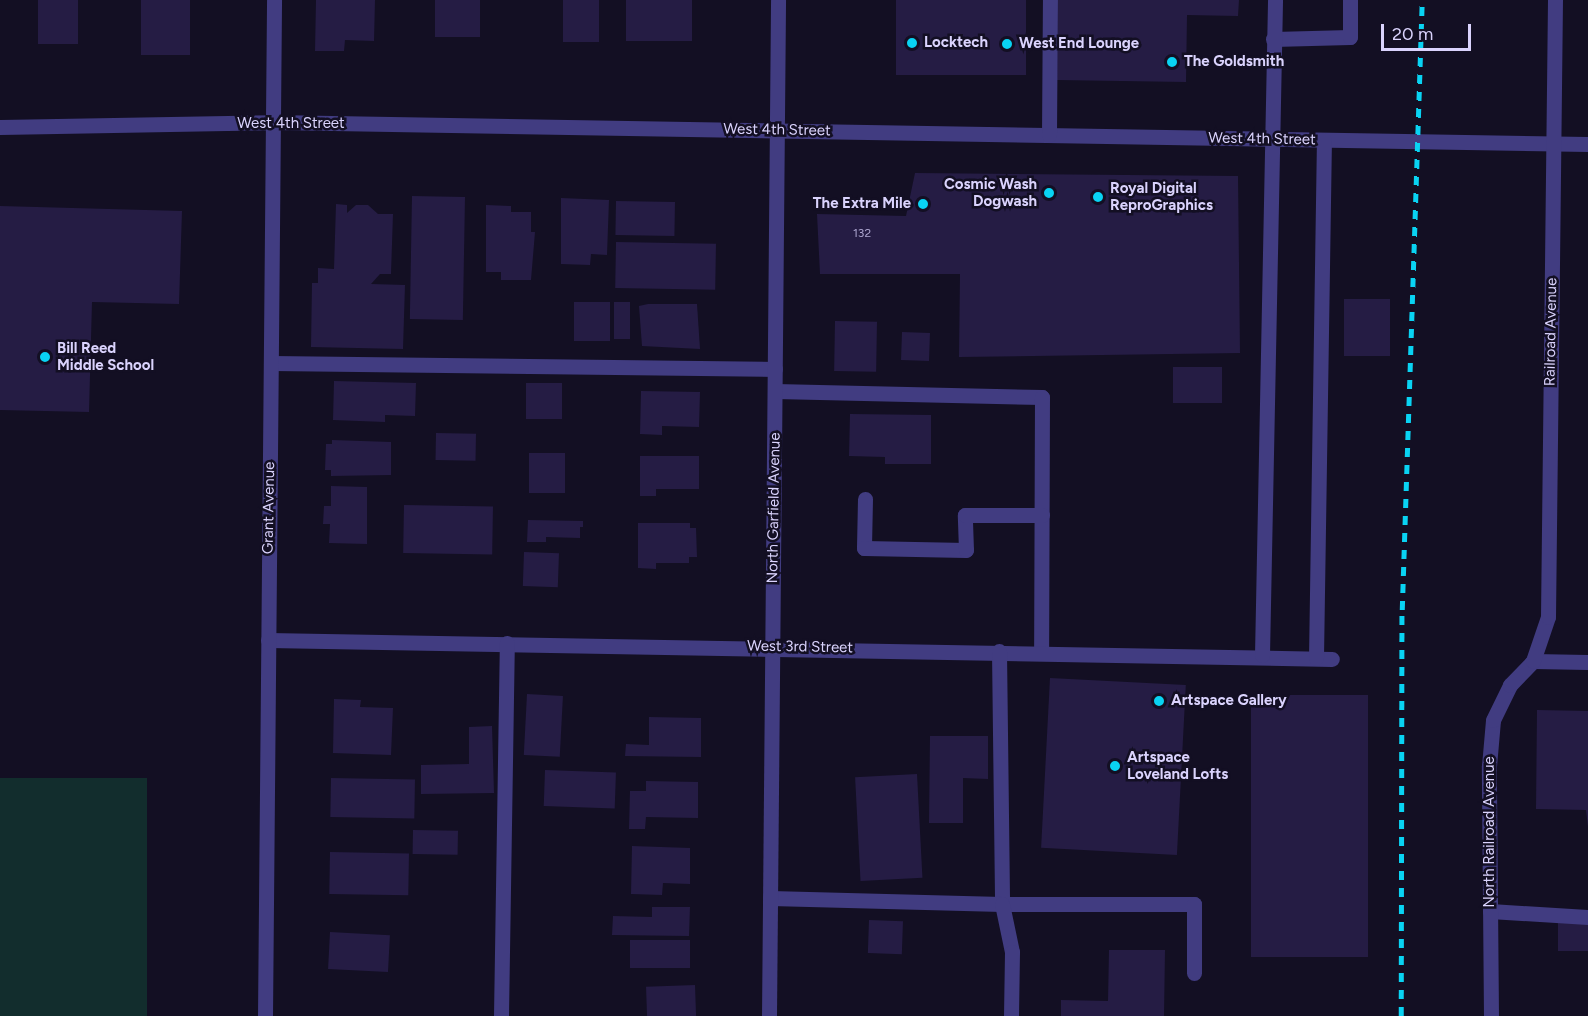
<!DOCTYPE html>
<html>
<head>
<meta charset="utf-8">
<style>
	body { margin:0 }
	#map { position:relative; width:1588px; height:1016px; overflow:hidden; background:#130f23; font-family:Figtree,sans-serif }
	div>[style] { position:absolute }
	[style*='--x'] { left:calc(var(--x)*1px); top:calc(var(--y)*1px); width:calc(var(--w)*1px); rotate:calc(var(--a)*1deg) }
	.green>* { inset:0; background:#122d2d; transform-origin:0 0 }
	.building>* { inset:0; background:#251c44; transform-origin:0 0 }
	.minor>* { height:15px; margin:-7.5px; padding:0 7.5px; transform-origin:7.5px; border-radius:7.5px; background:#413c81 }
	.rail>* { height:4.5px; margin-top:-2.25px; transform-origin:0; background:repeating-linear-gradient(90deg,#09d3f3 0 9px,transparent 0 17px) }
	.dots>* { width:16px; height:16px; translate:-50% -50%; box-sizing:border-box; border:3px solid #130f23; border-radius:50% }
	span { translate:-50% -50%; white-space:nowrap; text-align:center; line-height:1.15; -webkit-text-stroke:5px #130f23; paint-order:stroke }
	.number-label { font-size:12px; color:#ada5cf }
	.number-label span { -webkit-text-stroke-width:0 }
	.poi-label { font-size:15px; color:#dad3fd; font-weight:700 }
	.left { translate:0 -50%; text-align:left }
	.right { translate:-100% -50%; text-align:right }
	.street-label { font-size:15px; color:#dad3fd }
	.scale { position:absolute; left:1381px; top:24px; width:90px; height:27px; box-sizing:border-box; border:3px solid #dad3fd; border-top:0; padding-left:8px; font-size:18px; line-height:21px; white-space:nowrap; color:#dad3fd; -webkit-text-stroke:4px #130f23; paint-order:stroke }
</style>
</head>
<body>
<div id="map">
	<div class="green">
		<div style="left:0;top:778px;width:147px;height:238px"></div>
	</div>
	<div class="building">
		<div style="left:38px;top:0;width:40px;height:44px"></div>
		<div style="left:141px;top:0;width:49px;height:55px"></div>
		<div style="clip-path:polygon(316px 0,375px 0,374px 41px,345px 40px,344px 51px,315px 51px)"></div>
		<div style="left:435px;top:0;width:45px;height:37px"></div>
		<div style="left:563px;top:0;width:36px;height:42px"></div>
		<div style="left:626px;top:0;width:66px;height:41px"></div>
		<div style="left:896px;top:0;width:130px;height:75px"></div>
		<div style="clip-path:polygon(1058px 0,1239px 0,1238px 16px,1187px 15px,1186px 82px,1057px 80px)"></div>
		<div style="clip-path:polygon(915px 173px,1238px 176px,1240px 353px,959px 357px,960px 274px,820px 274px,817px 214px,906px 216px)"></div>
		<div style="left:412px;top:196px;width:53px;height:123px;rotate:1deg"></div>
		<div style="clip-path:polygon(561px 198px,609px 200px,607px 255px,591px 254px,590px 265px,561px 264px)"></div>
		<div style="left:616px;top:201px;width:59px;height:34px;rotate:1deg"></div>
		<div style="clip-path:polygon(336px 204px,347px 205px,347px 213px,356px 205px,368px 205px,378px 214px,393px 214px,391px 274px,380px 274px,371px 284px,405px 285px,403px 349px,311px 347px,312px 283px,318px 283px,318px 268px,334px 269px)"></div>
		<div style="clip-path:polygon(486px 205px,511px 206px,511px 212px,531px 212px,531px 232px,535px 232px,531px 280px,501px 280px,501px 272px,486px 272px)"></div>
		<div style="clip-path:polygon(0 206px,182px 211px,179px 304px,92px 302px,89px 412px,0 410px)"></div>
		<div style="left:616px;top:242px;width:100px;height:46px;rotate:1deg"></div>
		<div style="left:1390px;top:299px;width:57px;height:46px;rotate:90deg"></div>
		<div style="left:574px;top:302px;width:36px;height:39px"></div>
		<div style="left:614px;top:302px;width:16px;height:37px"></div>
		<div style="clip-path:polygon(648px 304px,697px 304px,700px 349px,642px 346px,639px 306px)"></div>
		<div style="left:835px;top:321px;width:42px;height:50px;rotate:1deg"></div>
		<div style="left:902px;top:332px;width:28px;height:28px;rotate:2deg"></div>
		<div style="left:1173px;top:367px;width:49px;height:36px"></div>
		<div style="clip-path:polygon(334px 381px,416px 383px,415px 416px,385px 415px,385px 422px,333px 420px)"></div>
		<div style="left:526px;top:383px;width:36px;height:36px"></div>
		<div style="clip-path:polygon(641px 391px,700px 392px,699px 427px,662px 426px,662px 435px,640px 434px)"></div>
		<div style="clip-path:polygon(850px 414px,931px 415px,931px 464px,885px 464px,885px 457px,849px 456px)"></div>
		<div style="left:436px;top:433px;width:40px;height:27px;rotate:1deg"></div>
		<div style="clip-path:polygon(332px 440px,391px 442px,391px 475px,331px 476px,331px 470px,325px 470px,326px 444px,332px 444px)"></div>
		<div style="left:529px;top:453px;width:36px;height:40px"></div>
		<div style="clip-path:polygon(640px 456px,699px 456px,699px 489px,656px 489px,656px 496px,640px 496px)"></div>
		<div style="clip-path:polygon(331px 486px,367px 487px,367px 544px,329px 543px,330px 524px,323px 524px,324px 506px,331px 506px)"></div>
		<div style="left:404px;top:505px;width:89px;height:48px;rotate:1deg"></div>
		<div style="clip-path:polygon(528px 520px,583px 521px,583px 527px,580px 527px,580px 538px,546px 537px,546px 542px,527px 542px)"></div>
		<div style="clip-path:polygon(638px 523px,690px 523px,690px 528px,696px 528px,697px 557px,689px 557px,689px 563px,656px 563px,656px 569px,638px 568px)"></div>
		<div style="left:524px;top:552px;width:35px;height:34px;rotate:2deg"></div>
		<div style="left:1050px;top:678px;width:136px;height:170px;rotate:3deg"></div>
		<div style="left:527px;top:694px;width:36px;height:61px;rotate:3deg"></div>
		<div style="left:1251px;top:695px;width:117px;height:262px"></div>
		<div style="clip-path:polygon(334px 699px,361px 700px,360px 707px,393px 708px,391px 755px,333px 753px)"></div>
		<div style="clip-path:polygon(1537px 710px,1588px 711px,1588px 827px,1586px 810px,1536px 809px)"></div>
		<div style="clip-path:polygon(649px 717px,701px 718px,701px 757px,625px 756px,626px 744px,649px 745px)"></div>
		<div style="clip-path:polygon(492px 726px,494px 793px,421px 794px,421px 765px,469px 764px,469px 727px)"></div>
		<div style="clip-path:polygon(930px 736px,988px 736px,988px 779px,963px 778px,963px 823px,929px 823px)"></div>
		<div style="left:545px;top:770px;width:71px;height:36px;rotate:2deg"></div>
		<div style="left:917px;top:774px;width:104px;height:62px;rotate:87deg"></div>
		<div style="left:331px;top:778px;width:84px;height:39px;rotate:1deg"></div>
		<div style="clip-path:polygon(646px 781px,698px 782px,698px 818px,646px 817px,645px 829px,629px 829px,630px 791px,646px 791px)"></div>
		<div style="left:413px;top:830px;width:45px;height:24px;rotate:1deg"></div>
		<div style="clip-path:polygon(632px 846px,690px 848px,690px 884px,663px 883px,662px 895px,631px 894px)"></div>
		<div style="left:330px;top:852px;width:79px;height:42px;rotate:1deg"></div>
		<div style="clip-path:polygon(652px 907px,690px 907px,689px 936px,612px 935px,613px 916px,652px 917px)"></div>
		<div style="left:869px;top:920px;width:34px;height:33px;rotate:2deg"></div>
		<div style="left:1558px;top:921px;width:30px;height:30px"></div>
		<div style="left:330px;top:932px;width:60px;height:37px;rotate:3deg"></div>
		<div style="left:690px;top:940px;width:28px;height:60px;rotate:90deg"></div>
		<div style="clip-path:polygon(1109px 950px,1165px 950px,1164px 1016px,1061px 1016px,1061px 1000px,1108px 1001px)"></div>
		<div style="left:695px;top:985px;width:31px;height:49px;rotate:88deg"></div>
	</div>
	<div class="minor">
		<div style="--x:1273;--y:39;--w:77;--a:-1.5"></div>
		<div style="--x:1350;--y:37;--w:37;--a:-90"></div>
		<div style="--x:0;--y:127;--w:273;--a:-1"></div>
		<div style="--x:273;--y:122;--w:1315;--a:0.96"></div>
		<div style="--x:1049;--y:135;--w:135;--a:-89.6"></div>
		<div style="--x:271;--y:363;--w:504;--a:0.68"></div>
		<div style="--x:775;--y:391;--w:267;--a:1.3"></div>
		<div style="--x:1042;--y:397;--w:254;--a:90.2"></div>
		<div style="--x:865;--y:499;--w:49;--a:91.2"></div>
		<div style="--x:864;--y:548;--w:102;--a:1.1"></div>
		<div style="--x:966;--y:550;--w:35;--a:-92"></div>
		<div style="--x:965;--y:515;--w:77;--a:0"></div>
		<div style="--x:268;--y:640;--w:1064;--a:1.02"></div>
		<div style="--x:999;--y:651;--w:253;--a:89.3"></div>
		<div style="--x:1002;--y:904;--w:192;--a:0"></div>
		<div style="--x:1194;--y:904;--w:69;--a:90"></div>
		<div style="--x:1262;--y:655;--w:655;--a:-88.86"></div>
		<div style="--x:1316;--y:658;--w:518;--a:-89.12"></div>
		<div style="--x:1533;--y:661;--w:55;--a:1"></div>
		<div style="--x:770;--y:898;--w:232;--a:1.5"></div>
		<div style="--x:1002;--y:904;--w:49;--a:78.2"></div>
		<div style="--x:1012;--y:952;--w:64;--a:90.9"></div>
		<div style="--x:1490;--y:911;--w:98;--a:3.5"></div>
		<div style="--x:265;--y:1016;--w:1016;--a:-89.49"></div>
		<div style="--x:501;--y:1016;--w:373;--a:-89.1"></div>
		<div style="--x:769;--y:1016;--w:1016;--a:-89.49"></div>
		<div style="--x:1491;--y:1016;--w:250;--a:-90.5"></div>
		<div style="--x:1489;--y:766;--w:46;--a:-85"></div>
		<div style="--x:1493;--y:720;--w:39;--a:-64"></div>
		<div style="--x:1510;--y:685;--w:33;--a:-46"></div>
		<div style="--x:1533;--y:661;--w:46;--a:-71.2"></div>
		<div style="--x:1548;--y:617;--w:617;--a:-89.35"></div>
	</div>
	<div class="rail">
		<div style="--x:1401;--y:1016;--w:406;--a:-89.9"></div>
		<div style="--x:1402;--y:610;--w:610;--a:-88.12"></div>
	</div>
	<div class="dots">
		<div style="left:912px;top:43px;background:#09d3f3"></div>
		<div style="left:1007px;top:44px;background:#09d3f3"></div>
		<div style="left:1172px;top:62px;background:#09d3f3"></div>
		<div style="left:1049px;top:193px;background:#09d3f3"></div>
		<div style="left:1098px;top:197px;background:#09d3f3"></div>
		<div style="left:923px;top:204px;background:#09d3f3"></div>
		<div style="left:45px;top:357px;background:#09d3f3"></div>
		<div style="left:1159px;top:701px;background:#09d3f3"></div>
		<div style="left:1115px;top:766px;background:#09d3f3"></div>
	</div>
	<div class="number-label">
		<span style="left:862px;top:234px">132</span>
	</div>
	<div class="poi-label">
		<span class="left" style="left:924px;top:43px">Locktech</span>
		<span class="left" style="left:1019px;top:44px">West End Lounge</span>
		<span class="left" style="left:1184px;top:62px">The Goldsmith</span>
		<span class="right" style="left:1037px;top:193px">Cosmic Wash<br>Dogwash</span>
		<span class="left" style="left:1110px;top:197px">Royal Digital<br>ReproGraphics</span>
		<span class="right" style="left:911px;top:204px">The Extra Mile</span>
		<span class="left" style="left:57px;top:357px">Bill Reed<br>Middle School</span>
		<span class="left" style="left:1171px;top:701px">Artspace Gallery</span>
		<span class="left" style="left:1127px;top:766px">Artspace<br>Loveland Lofts</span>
	</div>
	<div class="street-label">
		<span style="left:291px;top:124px">West 4th Street</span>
		<span style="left:777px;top:130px;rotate:1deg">West 4th Street</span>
		<span style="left:1262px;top:139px;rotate:1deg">West 4th Street</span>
		<span style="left:1551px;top:332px;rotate:-89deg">Railroad Avenue</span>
		<span style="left:269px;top:508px;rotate:-89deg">Grant Avenue</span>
		<span style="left:774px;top:508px;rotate:-89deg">North Garfield Avenue</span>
		<span style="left:800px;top:647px;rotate:1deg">West 3rd Street</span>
		<span style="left:1490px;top:832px;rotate:-90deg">North Railroad Avenue</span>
	</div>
	<div class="scale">20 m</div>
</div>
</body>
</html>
